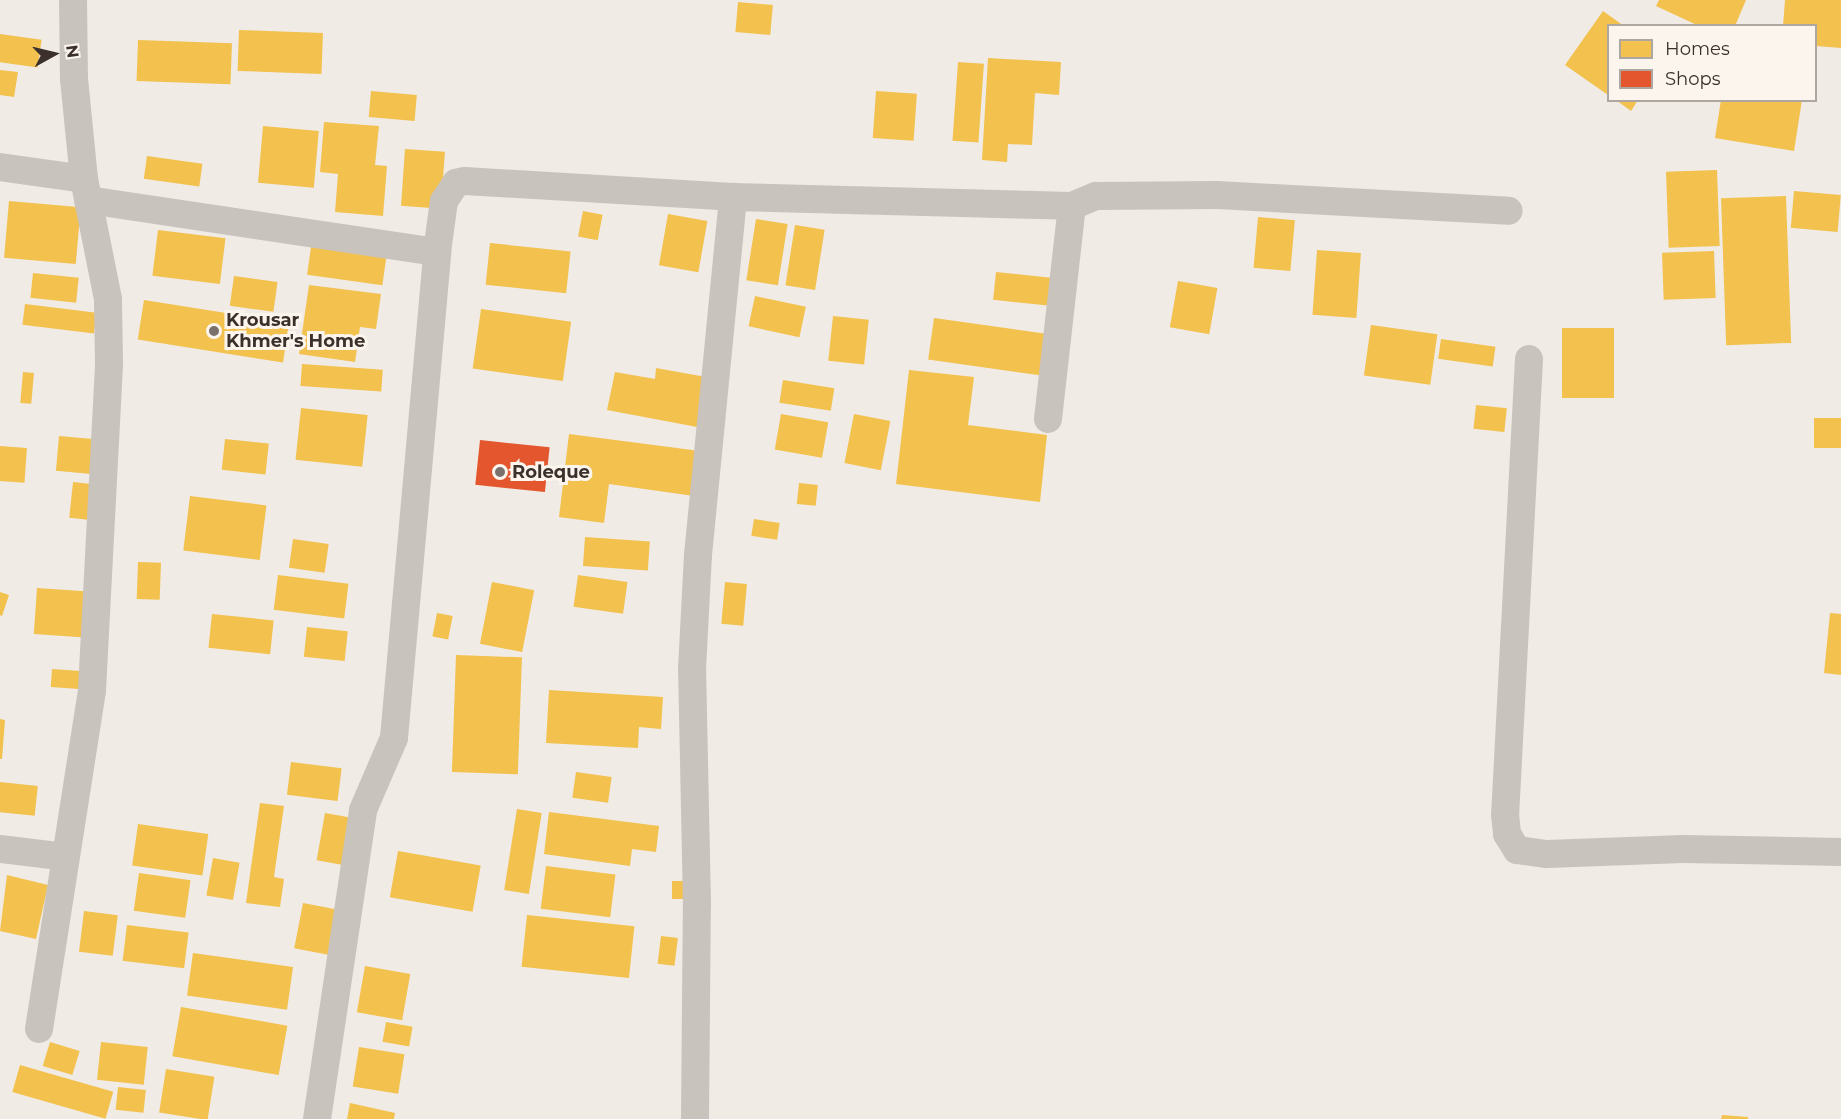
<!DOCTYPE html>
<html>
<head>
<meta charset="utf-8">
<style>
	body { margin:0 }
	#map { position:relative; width:1841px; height:1119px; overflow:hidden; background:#f0ebe5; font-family:Montserrat,sans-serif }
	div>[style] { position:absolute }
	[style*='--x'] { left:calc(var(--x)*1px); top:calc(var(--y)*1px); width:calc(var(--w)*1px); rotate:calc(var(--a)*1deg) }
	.homes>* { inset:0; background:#f2c14e; transform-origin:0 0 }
	.shops>* { inset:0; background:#e4572e; transform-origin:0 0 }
	.minor>* { height:28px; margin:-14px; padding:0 14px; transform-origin:14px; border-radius:14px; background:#c9c3be }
	.dots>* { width:16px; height:16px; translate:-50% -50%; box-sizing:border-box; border:3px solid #fbf5ee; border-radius:50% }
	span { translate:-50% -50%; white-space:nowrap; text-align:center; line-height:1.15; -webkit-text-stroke:6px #fbf5ee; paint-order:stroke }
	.poi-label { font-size:18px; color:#3b302b; font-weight:700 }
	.left { translate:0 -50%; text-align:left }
	.legend { position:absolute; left:1607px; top:24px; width:210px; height:78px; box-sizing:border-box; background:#fbf5ee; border:2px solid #aea6a0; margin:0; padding:8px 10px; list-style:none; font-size:18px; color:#3b302b }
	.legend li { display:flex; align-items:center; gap:12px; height:30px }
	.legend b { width:30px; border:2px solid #aea6a0 }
	.north { position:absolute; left:24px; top:24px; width:60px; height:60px; -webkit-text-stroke:4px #fbf5ee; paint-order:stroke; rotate:82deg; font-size:16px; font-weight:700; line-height:24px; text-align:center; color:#3b302b }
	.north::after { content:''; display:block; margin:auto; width:21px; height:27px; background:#3b302b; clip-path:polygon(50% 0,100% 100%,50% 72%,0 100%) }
</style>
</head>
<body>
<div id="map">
	<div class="homes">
		<div style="clip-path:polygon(1659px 0,1746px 0,1735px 26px,1699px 26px,1656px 6px)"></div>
		<div style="clip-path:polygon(1785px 0,1841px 0,1841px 48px,1816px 46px,1816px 26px,1783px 26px)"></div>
		<div style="left:738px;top:2px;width:35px;height:30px;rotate:5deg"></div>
		<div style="clip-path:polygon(1603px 11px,1624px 26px,1608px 26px,1608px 95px,1565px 65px)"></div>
		<div style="left:239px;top:30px;width:84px;height:41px;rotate:2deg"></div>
		<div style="left:0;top:34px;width:42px;height:28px;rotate:8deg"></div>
		<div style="left:138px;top:40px;width:94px;height:41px;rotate:2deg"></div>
		<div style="clip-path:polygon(988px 58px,1061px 62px,1059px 95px,1035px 93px,1032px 145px,1008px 144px,1007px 162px,982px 160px)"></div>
		<div style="left:958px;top:62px;width:26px;height:79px;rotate:4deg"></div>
		<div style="clip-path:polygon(0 70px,18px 72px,14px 97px,0 95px)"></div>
		<div style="left:371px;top:91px;width:46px;height:26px;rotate:5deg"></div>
		<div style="left:876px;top:91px;width:41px;height:47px;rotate:4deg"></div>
		<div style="clip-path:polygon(1616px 100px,1638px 100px,1631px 111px)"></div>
		<div style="clip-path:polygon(1721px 100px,1802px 100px,1794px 151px,1715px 138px)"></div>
		<div style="clip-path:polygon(324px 122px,379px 126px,375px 165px,387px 166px,383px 216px,335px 212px,338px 174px,320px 172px)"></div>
		<div style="left:263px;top:126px;width:56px;height:57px;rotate:5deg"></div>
		<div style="left:405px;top:149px;width:40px;height:57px;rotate:4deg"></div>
		<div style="left:147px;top:156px;width:56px;height:23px;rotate:8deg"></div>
		<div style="left:1717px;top:170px;width:76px;height:51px;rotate:88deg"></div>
		<div style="left:1794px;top:191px;width:47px;height:37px;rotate:5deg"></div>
		<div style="left:1786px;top:196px;width:147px;height:65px;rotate:88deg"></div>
		<div style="left:9px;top:201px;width:72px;height:57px;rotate:5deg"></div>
		<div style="left:583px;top:211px;width:20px;height:26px;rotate:11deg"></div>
		<div style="left:668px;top:214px;width:40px;height:52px;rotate:10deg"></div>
		<div style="left:1258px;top:217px;width:37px;height:51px;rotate:5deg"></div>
		<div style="left:756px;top:219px;width:32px;height:62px;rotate:9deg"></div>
		<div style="left:795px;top:225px;width:30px;height:61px;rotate:9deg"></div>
		<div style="left:158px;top:230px;width:68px;height:46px;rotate:7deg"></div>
		<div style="left:490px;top:243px;width:81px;height:42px;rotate:6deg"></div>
		<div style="left:311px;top:247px;width:76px;height:28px;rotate:8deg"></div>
		<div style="left:1317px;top:250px;width:44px;height:65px;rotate:4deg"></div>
		<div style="left:1714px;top:251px;width:47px;height:52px;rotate:88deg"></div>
		<div style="left:996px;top:272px;width:55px;height:28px;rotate:6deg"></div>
		<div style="left:33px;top:273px;width:46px;height:25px;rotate:6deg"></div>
		<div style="left:234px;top:276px;width:44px;height:30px;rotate:8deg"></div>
		<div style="left:1178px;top:281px;width:40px;height:47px;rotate:10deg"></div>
		<div style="clip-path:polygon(309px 285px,381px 294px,376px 329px,360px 327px,355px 362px,299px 354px)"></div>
		<div style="left:755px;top:296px;width:52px;height:31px;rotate:12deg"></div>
		<div style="left:144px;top:300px;width:147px;height:40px;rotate:9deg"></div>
		<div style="left:25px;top:304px;width:72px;height:21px;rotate:7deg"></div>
		<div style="left:481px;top:309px;width:91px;height:60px;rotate:8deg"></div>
		<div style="left:833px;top:316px;width:36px;height:45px;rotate:6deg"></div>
		<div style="left:934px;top:318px;width:113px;height:42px;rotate:8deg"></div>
		<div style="left:1371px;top:325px;width:67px;height:51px;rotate:8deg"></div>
		<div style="left:1562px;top:328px;width:52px;height:70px"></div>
		<div style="left:1441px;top:339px;width:55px;height:20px;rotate:8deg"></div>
		<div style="left:302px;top:364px;width:81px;height:22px;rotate:4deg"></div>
		<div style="clip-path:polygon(656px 368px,706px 377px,697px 427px,607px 410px,615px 372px,655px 379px)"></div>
		<div style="clip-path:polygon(909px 370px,974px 377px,968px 425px,1047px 435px,1040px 502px,896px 484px)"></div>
		<div style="left:23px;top:372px;width:11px;height:31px;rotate:5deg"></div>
		<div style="left:783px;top:380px;width:52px;height:23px;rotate:9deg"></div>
		<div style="left:1476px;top:405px;width:31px;height:24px;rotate:6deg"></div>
		<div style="left:301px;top:408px;width:67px;height:52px;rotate:6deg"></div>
		<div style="left:781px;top:414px;width:48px;height:36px;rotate:10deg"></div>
		<div style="left:854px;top:414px;width:37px;height:50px;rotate:11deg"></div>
		<div style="left:1841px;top:418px;width:30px;height:27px;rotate:90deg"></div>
		<div style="clip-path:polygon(569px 434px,700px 451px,694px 496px,609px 484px,604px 523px,559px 517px)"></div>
		<div style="left:59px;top:436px;width:46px;height:35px;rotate:5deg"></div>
		<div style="left:225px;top:439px;width:44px;height:31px;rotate:6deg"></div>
		<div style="left:0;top:446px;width:27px;height:35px;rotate:4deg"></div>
		<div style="left:73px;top:482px;width:28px;height:36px;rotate:6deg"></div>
		<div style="left:799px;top:483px;width:19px;height:21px;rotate:6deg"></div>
		<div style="left:190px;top:496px;width:77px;height:55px;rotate:7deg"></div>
		<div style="left:754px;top:519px;width:26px;height:17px;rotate:9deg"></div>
		<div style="left:585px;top:537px;width:65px;height:29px;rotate:4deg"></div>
		<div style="left:293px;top:539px;width:36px;height:29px;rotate:8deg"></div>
		<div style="left:138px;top:562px;width:23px;height:37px;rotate:2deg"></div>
		<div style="left:278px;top:575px;width:71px;height:35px;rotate:7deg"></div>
		<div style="left:578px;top:575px;width:50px;height:32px;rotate:8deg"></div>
		<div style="left:492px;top:582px;width:43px;height:63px;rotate:11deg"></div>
		<div style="left:725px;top:582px;width:22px;height:42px;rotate:5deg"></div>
		<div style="left:37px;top:588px;width:59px;height:46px;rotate:4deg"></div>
		<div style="clip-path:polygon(0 592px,9px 595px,2px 616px,0 615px)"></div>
		<div style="left:437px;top:613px;width:16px;height:24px;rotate:11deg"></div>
		<div style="clip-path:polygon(1830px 613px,1841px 614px,1841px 675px,1824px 673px)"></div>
		<div style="left:212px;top:614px;width:62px;height:34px;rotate:6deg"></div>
		<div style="left:307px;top:627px;width:41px;height:30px;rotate:6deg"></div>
		<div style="left:456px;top:655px;width:66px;height:117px;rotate:2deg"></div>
		<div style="left:52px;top:669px;width:32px;height:18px;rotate:4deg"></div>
		<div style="clip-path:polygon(549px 690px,663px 697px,661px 729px,639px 727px,638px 748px,546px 743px)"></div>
		<div style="clip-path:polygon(0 719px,5px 720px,2px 759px,0 759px)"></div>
		<div style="left:291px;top:762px;width:51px;height:33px;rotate:7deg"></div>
		<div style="left:576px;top:772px;width:36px;height:26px;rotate:8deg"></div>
		<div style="left:0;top:782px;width:38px;height:30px;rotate:6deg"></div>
		<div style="clip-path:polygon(260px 803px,284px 806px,274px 877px,284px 879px,280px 907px,246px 903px)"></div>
		<div style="left:517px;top:809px;width:25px;height:82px;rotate:9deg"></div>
		<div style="clip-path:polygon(549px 812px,659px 826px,656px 852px,632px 849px,630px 866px,544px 854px)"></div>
		<div style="left:325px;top:813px;width:27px;height:48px;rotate:10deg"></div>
		<div style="left:138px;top:824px;width:71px;height:42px;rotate:8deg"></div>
		<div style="left:398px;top:851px;width:84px;height:47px;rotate:10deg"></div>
		<div style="left:213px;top:858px;width:27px;height:38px;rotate:10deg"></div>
		<div style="left:546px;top:866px;width:70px;height:43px;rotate:7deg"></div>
		<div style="left:139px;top:873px;width:52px;height:38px;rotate:8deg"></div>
		<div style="clip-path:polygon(7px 875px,48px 885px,36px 939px,0 931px)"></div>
		<div style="left:672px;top:881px;width:17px;height:18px"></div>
		<div style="left:303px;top:903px;width:36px;height:46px;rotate:11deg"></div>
		<div style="left:84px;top:911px;width:34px;height:41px;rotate:7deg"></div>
		<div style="left:527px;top:915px;width:108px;height:52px;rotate:6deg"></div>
		<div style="left:127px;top:925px;width:62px;height:36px;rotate:7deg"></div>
		<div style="left:661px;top:936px;width:17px;height:28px;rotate:7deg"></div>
		<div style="left:193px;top:953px;width:101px;height:43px;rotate:8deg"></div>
		<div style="left:365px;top:966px;width:46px;height:47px;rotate:10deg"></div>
		<div style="left:181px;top:1007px;width:108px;height:50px;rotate:10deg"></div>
		<div style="left:386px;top:1022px;width:27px;height:20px;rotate:10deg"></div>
		<div style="left:50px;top:1042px;width:31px;height:25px;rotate:17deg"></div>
		<div style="left:101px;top:1042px;width:47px;height:38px;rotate:6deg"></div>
		<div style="left:359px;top:1047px;width:46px;height:40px;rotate:9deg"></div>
		<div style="left:20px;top:1065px;width:97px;height:28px;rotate:16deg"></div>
		<div style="left:166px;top:1069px;width:49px;height:44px;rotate:9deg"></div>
		<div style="left:118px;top:1087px;width:28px;height:23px;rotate:6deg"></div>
		<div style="clip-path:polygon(350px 1103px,395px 1113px,394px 1119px,347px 1119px)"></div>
		<div style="clip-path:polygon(1722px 1115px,1748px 1117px,1748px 1119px,1721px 1119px)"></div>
	</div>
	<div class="shops">
		<div style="left:480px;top:440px;width:70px;height:45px;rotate:6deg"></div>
	</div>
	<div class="minor">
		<div style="--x:0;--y:167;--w:85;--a:8.1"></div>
		<div style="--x:88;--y:200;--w:353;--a:8.5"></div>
		<div style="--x:437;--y:252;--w:51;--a:-82.2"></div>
		<div style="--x:444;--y:201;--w:22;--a:-56"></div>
		<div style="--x:456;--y:183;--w:9;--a:-13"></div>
		<div style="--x:465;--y:181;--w:268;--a:3.4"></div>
		<div style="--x:733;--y:197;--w:339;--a:1.5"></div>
		<div style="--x:1072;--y:206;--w:26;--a:-23"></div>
		<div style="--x:1096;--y:196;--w:121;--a:-0.5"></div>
		<div style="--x:1217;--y:195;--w:292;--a:3.1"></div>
		<div style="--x:1529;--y:359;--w:456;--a:93"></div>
		<div style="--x:1505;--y:814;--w:20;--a:84"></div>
		<div style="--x:1507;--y:834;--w:19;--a:58"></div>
		<div style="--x:1517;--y:850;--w:30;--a:8"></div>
		<div style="--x:1547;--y:854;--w:136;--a:-2.1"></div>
		<div style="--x:1683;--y:849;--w:158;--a:1.1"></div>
		<div style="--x:1048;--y:419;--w:214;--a:-83.6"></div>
		<div style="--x:0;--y:849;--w:66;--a:6.9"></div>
		<div style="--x:39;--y:1029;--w:343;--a:-81.1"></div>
		<div style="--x:92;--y:690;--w:326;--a:-87"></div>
		<div style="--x:109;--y:364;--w:65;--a:-90.9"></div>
		<div style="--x:108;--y:299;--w:122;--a:-101.3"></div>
		<div style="--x:84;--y:179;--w:100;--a:-95.7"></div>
		<div style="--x:74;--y:79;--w:79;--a:-90.7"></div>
		<div style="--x:317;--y:1119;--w:312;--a:-81.5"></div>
		<div style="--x:363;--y:810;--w:78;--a:-66.7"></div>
		<div style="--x:394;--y:738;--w:488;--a:-84.9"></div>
		<div style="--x:695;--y:1119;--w:215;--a:-89.5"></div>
		<div style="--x:697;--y:904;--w:235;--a:-91.2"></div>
		<div style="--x:692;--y:669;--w:114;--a:-87"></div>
		<div style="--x:698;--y:555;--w:360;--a:-84.4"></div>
	</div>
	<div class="dots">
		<div style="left:214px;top:331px;background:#7a716c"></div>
		<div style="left:500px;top:472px;background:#7a716c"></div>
	</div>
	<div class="poi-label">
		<span class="left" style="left:226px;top:331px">Krousar<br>Khmer's Home</span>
		<span class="left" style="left:512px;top:472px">Roleque</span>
	</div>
	<ul class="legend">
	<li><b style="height:16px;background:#f2c14e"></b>Homes</li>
	<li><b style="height:16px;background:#e4572e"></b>Shops</li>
	</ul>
	<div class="north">N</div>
</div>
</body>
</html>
